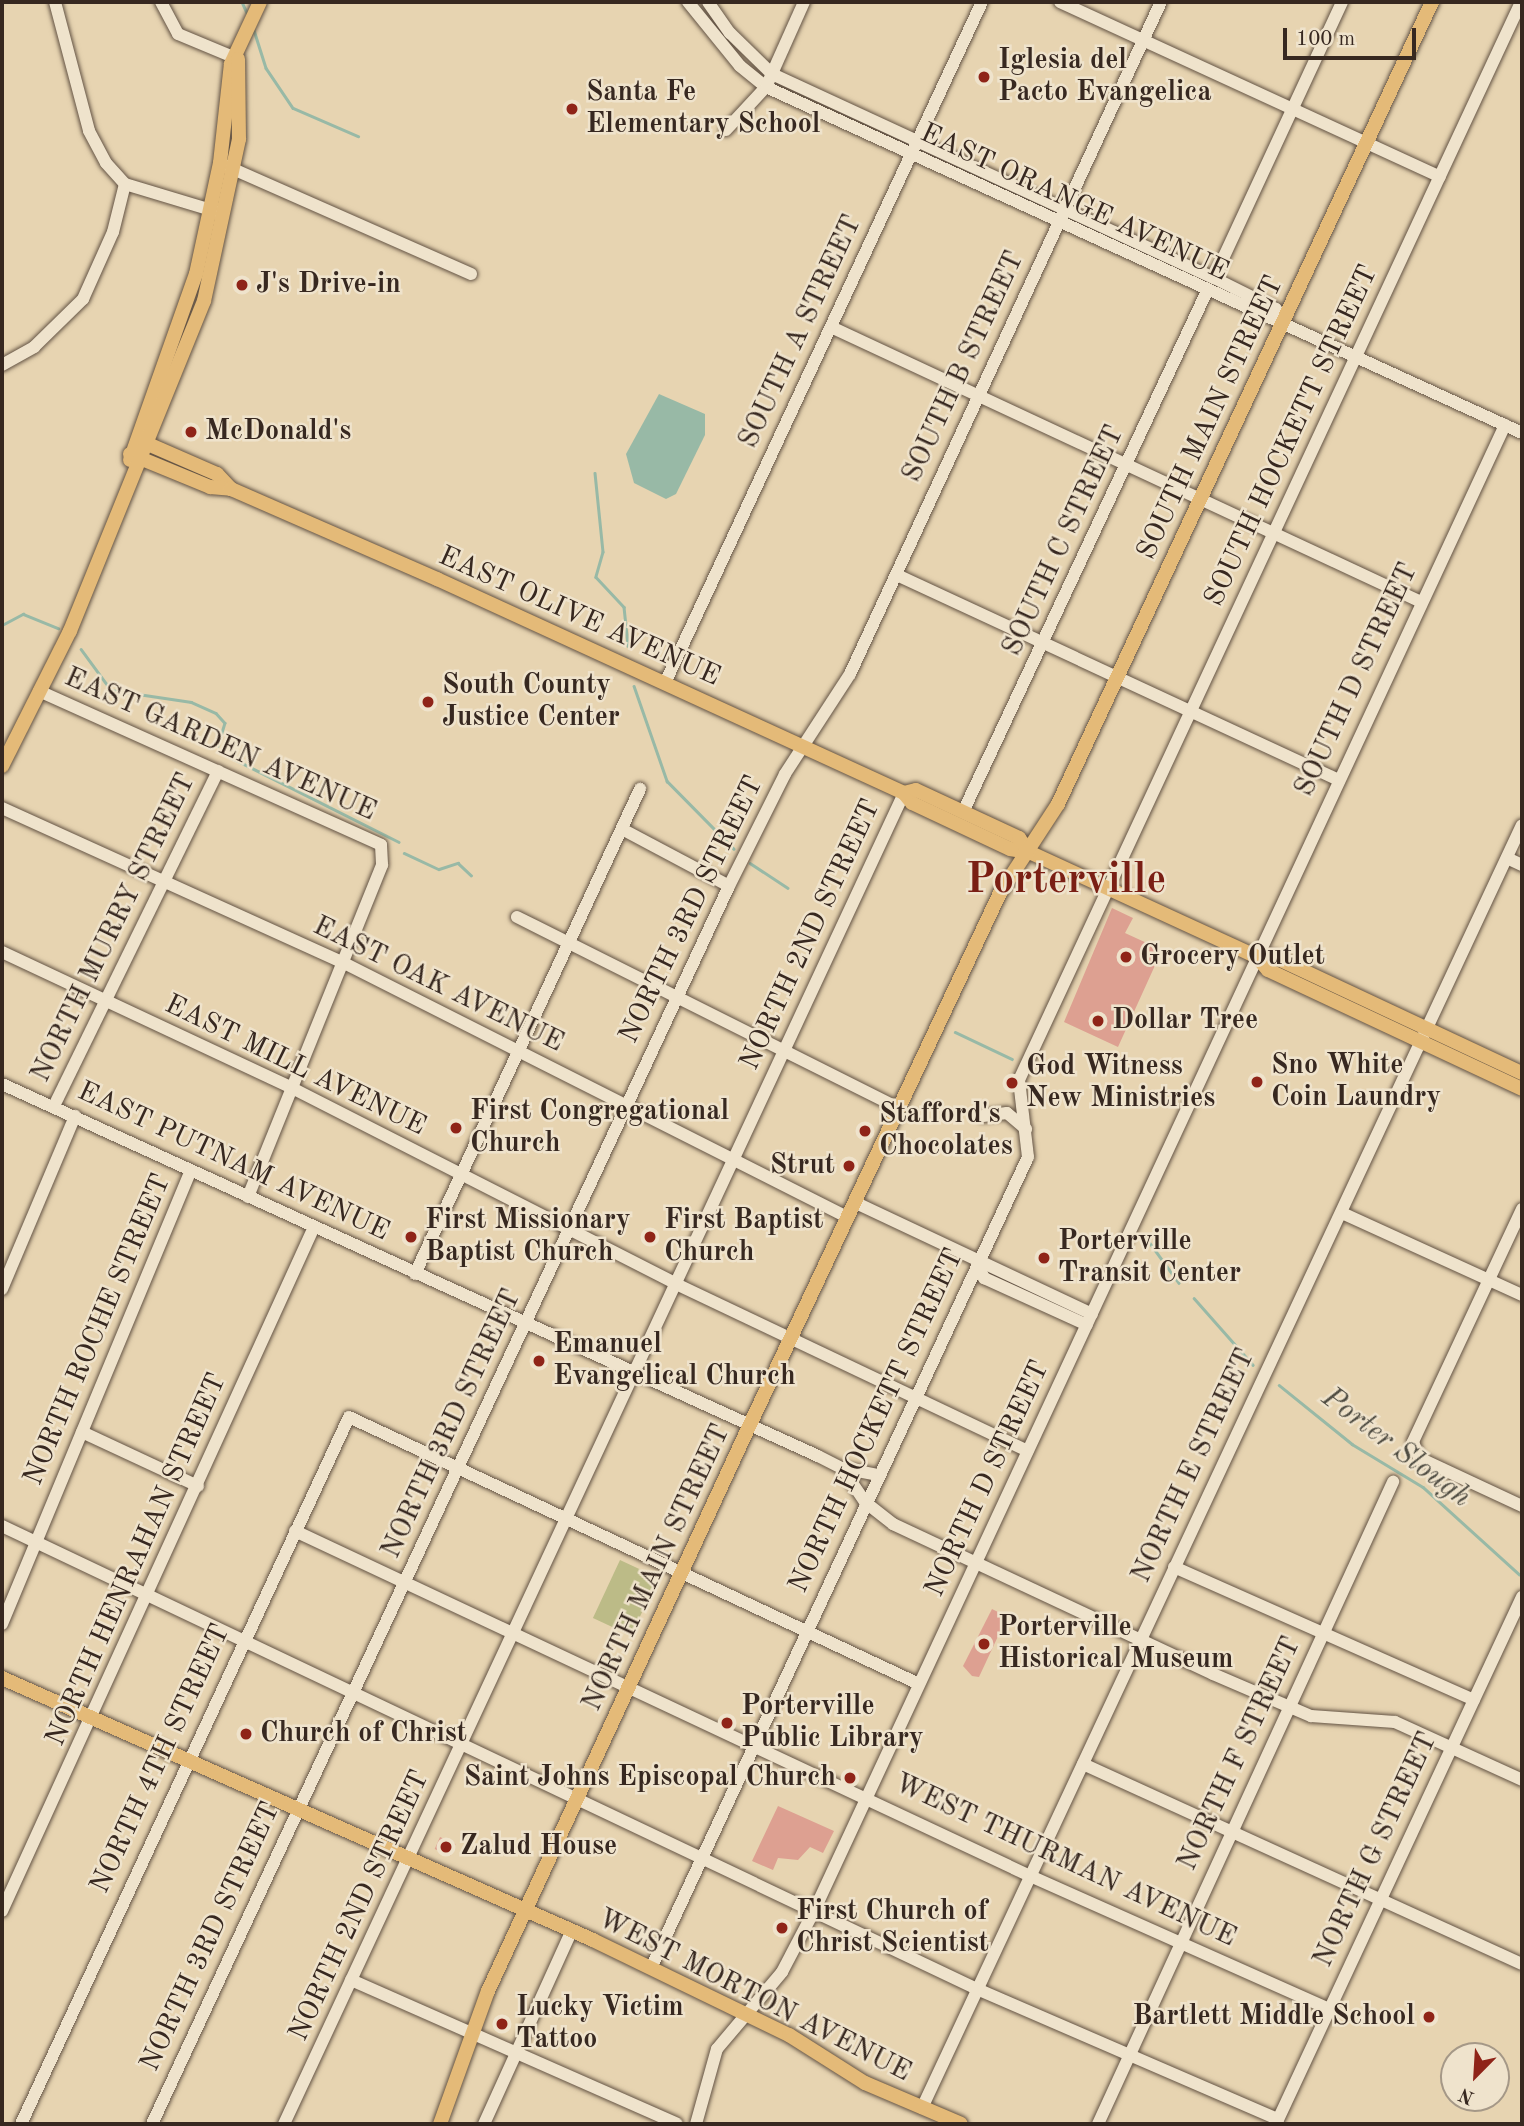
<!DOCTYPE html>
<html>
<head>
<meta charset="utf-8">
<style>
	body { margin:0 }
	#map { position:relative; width:1524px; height:2126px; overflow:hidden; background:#e7d4b1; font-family:"Old Standard TT",serif }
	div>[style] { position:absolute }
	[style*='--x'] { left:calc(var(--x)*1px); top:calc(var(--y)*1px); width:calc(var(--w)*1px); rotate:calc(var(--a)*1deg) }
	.green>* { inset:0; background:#bcbb87; transform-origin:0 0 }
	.water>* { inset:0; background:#98b9a6 }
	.stream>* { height:2.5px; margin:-1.25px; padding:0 1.25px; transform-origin:1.25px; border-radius:1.25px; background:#98b9a6 }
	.building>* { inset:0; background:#dda091; transform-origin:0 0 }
	.roads { filter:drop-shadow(0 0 2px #635344) drop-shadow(0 0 2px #635344) }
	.minor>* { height:12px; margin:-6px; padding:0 6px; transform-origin:6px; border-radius:6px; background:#efe3cc }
	.major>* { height:14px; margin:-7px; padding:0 7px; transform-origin:7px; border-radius:7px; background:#e4ba78 }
	.dots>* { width:19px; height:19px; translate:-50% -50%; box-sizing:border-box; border:4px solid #efe3cc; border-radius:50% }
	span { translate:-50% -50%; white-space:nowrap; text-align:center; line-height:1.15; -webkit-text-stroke:5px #efe3cc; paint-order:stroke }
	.poi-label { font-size:28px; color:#372820; font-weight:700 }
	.left { translate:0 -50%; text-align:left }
	.right { translate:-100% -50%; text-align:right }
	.street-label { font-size:28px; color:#372820 }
	.water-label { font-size:30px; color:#4f4c42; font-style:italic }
	.town-label { font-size:42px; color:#7a1f14; font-weight:700 }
	.frame { position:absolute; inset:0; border:4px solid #372820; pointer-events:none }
	.north { position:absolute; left:1440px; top:2042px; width:70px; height:70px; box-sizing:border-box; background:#efe3cc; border:2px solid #a59887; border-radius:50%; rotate:204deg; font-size:19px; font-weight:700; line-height:28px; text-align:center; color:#372820 }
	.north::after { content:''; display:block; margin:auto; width:24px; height:32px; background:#8f2418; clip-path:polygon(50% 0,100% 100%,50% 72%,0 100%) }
	.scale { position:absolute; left:1283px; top:28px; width:133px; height:32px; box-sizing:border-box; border:4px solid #372820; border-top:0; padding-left:9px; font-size:21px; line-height:24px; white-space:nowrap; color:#372820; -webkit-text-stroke:5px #efe3cc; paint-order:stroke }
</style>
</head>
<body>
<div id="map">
	<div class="green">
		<div style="left:620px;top:1560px;width:42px;height:64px;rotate:25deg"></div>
	</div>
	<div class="water">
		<div style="clip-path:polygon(659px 394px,705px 414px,705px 435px,676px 494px,666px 499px,634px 483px,626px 454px)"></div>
	</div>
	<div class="stream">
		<div style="--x:242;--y:2;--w:14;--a:65"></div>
		<div style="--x:253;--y:27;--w:43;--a:72.4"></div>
		<div style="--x:266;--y:68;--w:48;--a:56"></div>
		<div style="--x:293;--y:108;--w:71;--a:23.3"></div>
		<div style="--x:595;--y:473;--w:79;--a:84.2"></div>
		<div style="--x:603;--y:552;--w:26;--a:106"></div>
		<div style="--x:596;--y:577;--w:41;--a:47"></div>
		<div style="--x:624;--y:607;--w:39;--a:84"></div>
		<div style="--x:2;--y:625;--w:24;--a:-28"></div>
		<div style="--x:23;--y:614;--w:38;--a:22"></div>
		<div style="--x:81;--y:649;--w:51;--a:53.8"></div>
		<div style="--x:111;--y:690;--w:81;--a:8.5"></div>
		<div style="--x:191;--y:702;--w:27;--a:24"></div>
		<div style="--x:216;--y:713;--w:13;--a:48"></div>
		<div style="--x:225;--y:723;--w:24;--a:107"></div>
		<div style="--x:634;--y:686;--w:101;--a:70.8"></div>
		<div style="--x:667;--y:781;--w:95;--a:45.4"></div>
		<div style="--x:228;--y:756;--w:191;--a:26.7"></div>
		<div style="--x:404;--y:853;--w:38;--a:25"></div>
		<div style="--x:439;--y:869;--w:20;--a:-18"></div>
		<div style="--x:458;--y:863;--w:18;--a:43"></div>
		<div style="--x:750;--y:863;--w:45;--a:33.3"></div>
		<div style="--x:955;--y:1032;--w:63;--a:25.3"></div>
		<div style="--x:1147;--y:1239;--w:54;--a:54"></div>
		<div style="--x:1194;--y:1298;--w:89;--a:48.6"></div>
		<div style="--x:1279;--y:1385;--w:94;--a:38.9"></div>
		<div style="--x:1352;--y:1444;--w:83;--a:31.2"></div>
		<div style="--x:1423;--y:1487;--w:130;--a:42.2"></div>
	</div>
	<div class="building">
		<div style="clip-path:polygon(1112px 908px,1133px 918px,1125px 933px,1162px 950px,1118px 1047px,1064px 1022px)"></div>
		<div style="clip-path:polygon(992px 1609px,1004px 1615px,1000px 1632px,979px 1677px,972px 1676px,963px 1666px)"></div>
		<div style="clip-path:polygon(778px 1806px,834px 1831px,823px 1853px,810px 1847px,798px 1860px,778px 1858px,773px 1870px,752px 1861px)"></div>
		<div style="left:440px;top:1837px;width:17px;height:13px;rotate:24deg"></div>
	</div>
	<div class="roads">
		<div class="minor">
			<div style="--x:55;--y:2;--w:133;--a:75.2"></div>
			<div style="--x:89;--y:131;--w:36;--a:62"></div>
			<div style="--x:106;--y:163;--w:28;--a:48"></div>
			<div style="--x:125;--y:184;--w:97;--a:16.8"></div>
			<div style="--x:161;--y:2;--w:36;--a:62"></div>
			<div style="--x:178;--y:34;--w:65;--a:22.6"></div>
			<div style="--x:688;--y:2;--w:82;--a:50.9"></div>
			<div style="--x:740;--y:66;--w:33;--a:39"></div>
			<div style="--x:766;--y:87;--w:831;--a:24.59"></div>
			<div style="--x:708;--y:2;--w:38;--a:55"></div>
			<div style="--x:730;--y:33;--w:59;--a:44.3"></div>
			<div style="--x:772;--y:74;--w:487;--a:24.8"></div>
			<div style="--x:1214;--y:278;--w:69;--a:26.6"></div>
			<div style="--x:1276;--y:309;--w:14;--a:65"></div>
			<div style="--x:1060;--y:2;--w:418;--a:24.7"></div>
			<div style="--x:726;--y:130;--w:59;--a:-47.1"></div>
			<div style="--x:766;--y:87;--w:93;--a:-65.9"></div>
			<div style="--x:224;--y:165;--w:270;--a:23.8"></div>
			<div style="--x:1214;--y:278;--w:304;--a:-65.1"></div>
			<div style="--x:831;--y:327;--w:649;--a:24.98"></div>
			<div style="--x:2;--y:365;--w:37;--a:-29"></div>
			<div style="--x:34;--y:347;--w:69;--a:-44.4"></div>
			<div style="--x:83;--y:299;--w:73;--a:-65.9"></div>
			<div style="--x:113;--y:232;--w:49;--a:-76"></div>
			<div style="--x:897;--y:575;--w:485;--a:24.9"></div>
			<div style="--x:665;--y:683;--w:751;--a:-65.04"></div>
			<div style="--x:39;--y:691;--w:375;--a:24.2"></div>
			<div style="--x:381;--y:845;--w:20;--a:87"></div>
			<div style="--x:382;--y:865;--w:358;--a:112"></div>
			<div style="--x:2;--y:808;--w:373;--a:24.4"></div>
			<div style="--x:342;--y:962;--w:566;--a:26.79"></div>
			<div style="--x:963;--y:812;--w:575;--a:-64.9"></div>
			<div style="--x:622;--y:829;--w:121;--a:28"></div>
			<div style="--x:1507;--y:858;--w:17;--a:25"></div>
			<div style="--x:517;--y:917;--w:426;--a:26.6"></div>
			<div style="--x:2;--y:952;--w:320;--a:25.1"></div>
			<div style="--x:292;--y:1088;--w:431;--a:27"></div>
			<div style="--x:676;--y:1284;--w:389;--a:25.4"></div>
			<div style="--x:2;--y:1084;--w:897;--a:24.51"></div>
			<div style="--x:818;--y:1456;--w:27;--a:27"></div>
			<div style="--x:842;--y:1468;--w:41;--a:55.9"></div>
			<div style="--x:865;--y:1502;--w:36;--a:38"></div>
			<div style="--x:893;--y:1524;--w:353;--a:25.1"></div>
			<div style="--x:1213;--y:1674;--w:107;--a:23.2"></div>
			<div style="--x:1311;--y:1716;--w:84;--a:4.1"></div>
			<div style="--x:1395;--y:1722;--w:140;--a:24.5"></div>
			<div style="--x:54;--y:1106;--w:373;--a:-63.9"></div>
			<div style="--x:983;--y:1116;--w:24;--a:-7"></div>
			<div style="--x:1007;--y:1113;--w:25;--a:40"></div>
			<div style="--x:854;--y:1202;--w:263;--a:25.2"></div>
			<div style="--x:1522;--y:1209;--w:257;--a:115.1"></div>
			<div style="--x:1413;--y:1442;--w:17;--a:69"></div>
			<div style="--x:1419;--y:1458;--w:114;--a:25"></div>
			<div style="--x:1342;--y:1213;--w:198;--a:24.5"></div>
			<div style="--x:977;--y:1263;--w:17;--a:65"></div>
			<div style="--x:984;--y:1278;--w:113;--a:24.5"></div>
			<div style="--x:415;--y:1274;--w:535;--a:-65.11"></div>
			<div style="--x:2;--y:1289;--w:188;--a:-67.1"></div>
			<div style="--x:82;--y:1432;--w:128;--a:25"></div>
			<div style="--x:842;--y:1468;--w:36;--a:11"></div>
			<div style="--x:2;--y:1526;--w:1079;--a:25.4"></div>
			<div style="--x:977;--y:1989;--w:328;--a:23.4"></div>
			<div style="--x:295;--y:1531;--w:810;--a:25.14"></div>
			<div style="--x:1028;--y:1875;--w:329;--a:24"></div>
			<div style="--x:1174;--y:1567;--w:328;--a:23.9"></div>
			<div style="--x:2;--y:1624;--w:491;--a:-67.4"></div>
			<div style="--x:1083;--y:1764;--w:482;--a:24.5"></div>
			<div style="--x:2;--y:1911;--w:752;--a:-65.48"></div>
			<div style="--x:651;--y:1968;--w:894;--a:-65.07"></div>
			<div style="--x:1028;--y:1157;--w:78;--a:-96.7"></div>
			<div style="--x:1019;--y:1080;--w:1187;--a:-65.03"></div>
			<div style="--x:351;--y:1980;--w:356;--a:23.8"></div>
			<div style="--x:922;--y:2108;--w:1416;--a:-64.94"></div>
			<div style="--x:21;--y:2124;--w:779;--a:-65.11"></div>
			<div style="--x:349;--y:1417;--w:629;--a:25.1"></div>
			<div style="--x:152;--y:2124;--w:1366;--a:-65.01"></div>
			<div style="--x:729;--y:886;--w:125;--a:-63.4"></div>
			<div style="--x:785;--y:774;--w:119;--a:-57"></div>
			<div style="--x:850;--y:674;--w:740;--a:-65.17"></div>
			<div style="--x:284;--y:2124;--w:1468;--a:-65.02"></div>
			<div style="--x:484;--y:2124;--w:213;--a:-65.6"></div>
			<div style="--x:696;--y:2124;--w:78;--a:-74.4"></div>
			<div style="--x:717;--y:2049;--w:101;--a:-49.8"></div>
			<div style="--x:782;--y:1972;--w:69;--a:-62.3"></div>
			<div style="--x:814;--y:1911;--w:1639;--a:-65.06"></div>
			<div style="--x:1098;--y:2124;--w:707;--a:-65.32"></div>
			<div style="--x:1276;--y:2124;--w:582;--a:-64.98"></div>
		</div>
		<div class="major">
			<div style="--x:141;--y:441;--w:83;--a:23.5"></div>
			<div style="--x:217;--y:474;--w:21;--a:47"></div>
			<div style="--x:130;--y:454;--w:87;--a:22.4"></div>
			<div style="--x:210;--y:487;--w:21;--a:5"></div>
			<div style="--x:231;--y:489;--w:225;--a:23.6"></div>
			<div style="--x:437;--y:579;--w:514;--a:24.62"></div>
			<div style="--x:904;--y:793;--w:13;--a:51"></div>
			<div style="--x:912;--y:803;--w:108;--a:25.1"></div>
			<div style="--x:1010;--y:849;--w:19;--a:9"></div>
			<div style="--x:1029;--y:852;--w:251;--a:24.7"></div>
			<div style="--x:1257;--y:957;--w:17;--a:0"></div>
			<div style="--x:1274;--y:957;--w:274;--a:25.1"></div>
			<div style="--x:130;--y:460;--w:197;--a:-70.5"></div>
			<div style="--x:196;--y:274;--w:114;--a:-77.8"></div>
			<div style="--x:220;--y:163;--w:100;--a:-83.7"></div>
			<div style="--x:231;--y:64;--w:68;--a:-64.9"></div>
			<div style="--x:2;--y:766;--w:151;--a:-63.3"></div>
			<div style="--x:70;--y:631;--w:356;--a:-67.9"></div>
			<div style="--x:204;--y:301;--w:166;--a:-77.8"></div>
			<div style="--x:239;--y:139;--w:80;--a:-90.7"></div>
			<div style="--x:904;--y:793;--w:12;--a:-14"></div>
			<div style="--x:916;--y:790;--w:114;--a:25"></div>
			<div style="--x:1019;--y:838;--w:17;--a:54"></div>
			<div style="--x:1257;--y:957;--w:17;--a:50"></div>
			<div style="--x:1268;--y:970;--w:280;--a:25.1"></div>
			<div style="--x:2;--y:1678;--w:646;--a:23.91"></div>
			<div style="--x:593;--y:1940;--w:218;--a:25.9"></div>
			<div style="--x:789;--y:2035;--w:90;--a:32.3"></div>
			<div style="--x:865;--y:2083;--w:104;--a:23.1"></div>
			<div style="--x:440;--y:2124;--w:141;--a:-70.2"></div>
			<div style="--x:488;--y:1991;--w:615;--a:-65.19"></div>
			<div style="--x:746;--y:1433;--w:597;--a:-64.81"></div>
			<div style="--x:1000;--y:893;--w:106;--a:-56.9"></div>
			<div style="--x:1058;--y:804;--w:885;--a:-65"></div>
		</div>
	</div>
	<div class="dots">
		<div style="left:984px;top:77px;background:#8f2418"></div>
		<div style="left:572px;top:109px;background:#8f2418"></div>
		<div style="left:242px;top:285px;background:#8f2418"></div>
		<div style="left:191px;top:432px;background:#8f2418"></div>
		<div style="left:428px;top:702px;background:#8f2418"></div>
		<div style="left:1126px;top:957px;background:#8f2418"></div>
		<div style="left:1098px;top:1021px;background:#8f2418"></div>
		<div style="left:1257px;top:1082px;background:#8f2418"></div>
		<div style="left:1012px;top:1083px;background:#8f2418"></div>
		<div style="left:456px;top:1128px;background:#8f2418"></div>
		<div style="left:865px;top:1131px;background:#8f2418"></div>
		<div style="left:849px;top:1166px;background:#8f2418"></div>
		<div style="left:411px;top:1237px;background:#8f2418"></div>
		<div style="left:650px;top:1237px;background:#8f2418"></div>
		<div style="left:1044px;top:1258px;background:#8f2418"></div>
		<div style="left:539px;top:1361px;background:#8f2418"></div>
		<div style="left:984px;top:1644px;background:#8f2418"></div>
		<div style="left:727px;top:1723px;background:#8f2418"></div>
		<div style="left:246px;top:1734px;background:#8f2418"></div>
		<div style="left:850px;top:1778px;background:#8f2418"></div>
		<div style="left:446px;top:1847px;background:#8f2418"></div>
		<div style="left:782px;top:1928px;background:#8f2418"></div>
		<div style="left:1429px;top:2017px;background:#8f2418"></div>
		<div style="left:502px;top:2024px;background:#8f2418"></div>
	</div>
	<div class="poi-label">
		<span class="left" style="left:998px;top:77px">Iglesia del<br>Pacto Evangelica</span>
		<span class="left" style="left:586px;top:109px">Santa Fe<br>Elementary School</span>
		<span class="left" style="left:256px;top:285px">J's Drive-in</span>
		<span class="left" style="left:205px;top:432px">McDonald's</span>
		<span class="left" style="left:442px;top:702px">South County<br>Justice Center</span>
		<span class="left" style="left:1140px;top:957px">Grocery Outlet</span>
		<span class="left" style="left:1112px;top:1021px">Dollar Tree</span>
		<span class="left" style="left:1271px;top:1082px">Sno White<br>Coin Laundry</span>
		<span class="left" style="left:1026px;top:1083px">God Witness<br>New Ministries</span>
		<span class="left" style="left:470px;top:1128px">First Congregational<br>Church</span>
		<span class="left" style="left:879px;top:1131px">Stafford's<br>Chocolates</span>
		<span class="right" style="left:835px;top:1166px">Strut</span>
		<span class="left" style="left:425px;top:1237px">First Missionary<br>Baptist Church</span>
		<span class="left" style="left:664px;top:1237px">First Baptist<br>Church</span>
		<span class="left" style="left:1058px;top:1258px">Porterville<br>Transit Center</span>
		<span class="left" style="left:553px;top:1361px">Emanuel<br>Evangelical Church</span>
		<span class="left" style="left:998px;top:1644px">Porterville<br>Historical Museum</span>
		<span class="left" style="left:741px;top:1723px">Porterville<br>Public Library</span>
		<span class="left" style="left:260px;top:1734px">Church of Christ</span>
		<span class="right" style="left:836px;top:1778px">Saint Johns Episcopal Church</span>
		<span class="left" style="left:460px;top:1847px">Zalud House</span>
		<span class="left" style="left:796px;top:1928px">First Church of<br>Christ Scientist</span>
		<span class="left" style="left:516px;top:2024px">Lucky Victim<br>Tattoo</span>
		<span class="right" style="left:1415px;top:2017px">Bartlett Middle School</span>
	</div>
	<div class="street-label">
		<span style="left:1074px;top:203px;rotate:25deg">EAST ORANGE AVENUE</span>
		<span style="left:801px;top:332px;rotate:-65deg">SOUTH A STREET</span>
		<span style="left:964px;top:367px;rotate:-65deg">SOUTH B STREET</span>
		<span style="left:1211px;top:418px;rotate:-65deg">SOUTH MAIN STREET</span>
		<span style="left:1292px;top:436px;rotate:-65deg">SOUTH HOCKETT STREET</span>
		<span style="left:1064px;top:541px;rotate:-65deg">SOUTH C STREET</span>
		<span style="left:579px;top:617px;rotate:24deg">EAST OLIVE AVENUE</span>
		<span style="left:1357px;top:680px;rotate:-65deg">SOUTH D STREET</span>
		<span style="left:220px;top:745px;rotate:24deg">EAST GARDEN AVENUE</span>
		<span style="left:692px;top:910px;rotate:-64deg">NORTH 3RD STREET</span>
		<span style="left:114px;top:928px;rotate:-64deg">NORTH MURRY STREET</span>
		<span style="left:811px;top:935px;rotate:-65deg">NORTH 2ND STREET</span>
		<span style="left:438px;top:985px;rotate:26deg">EAST OAK AVENUE</span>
		<span style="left:295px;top:1066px;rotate:26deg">EAST MILL AVENUE</span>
		<span style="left:233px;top:1162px;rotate:25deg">EAST PUTNAM AVENUE</span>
		<span style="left:98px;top:1330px;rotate:-67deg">NORTH ROCHE STREET</span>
		<span style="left:877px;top:1421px;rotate:-65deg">NORTH HOCKETT STREET</span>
		<span style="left:452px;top:1424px;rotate:-65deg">NORTH 3RD STREET</span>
		<span style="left:1194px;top:1466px;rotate:-65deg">NORTH E STREET</span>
		<span style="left:988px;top:1479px;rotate:-65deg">NORTH D STREET</span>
		<span style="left:137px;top:1560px;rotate:-66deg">NORTH HENRAHAN STREET</span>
		<span style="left:657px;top:1568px;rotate:-65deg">NORTH MAIN STREET</span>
		<span style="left:1240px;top:1754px;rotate:-65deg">NORTH F STREET</span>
		<span style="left:161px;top:1759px;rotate:-65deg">NORTH 4TH STREET</span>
		<span style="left:1376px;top:1850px;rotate:-65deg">NORTH G STREET</span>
		<span style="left:1065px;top:1861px;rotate:25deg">WEST THURMAN AVENUE</span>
		<span style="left:360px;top:1906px;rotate:-65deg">NORTH 2ND STREET</span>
		<span style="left:211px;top:1937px;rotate:-65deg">NORTH 3RD STREET</span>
		<span style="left:754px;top:1996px;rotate:27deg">WEST MORTON AVENUE</span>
	</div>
	<div class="water-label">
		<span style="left:1396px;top:1448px;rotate:37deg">Porter Slough</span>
	</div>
	<div class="town-label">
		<span style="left:1066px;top:881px">Porterville</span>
	</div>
	<div class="frame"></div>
	<div class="north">N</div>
	<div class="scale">100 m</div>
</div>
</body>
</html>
